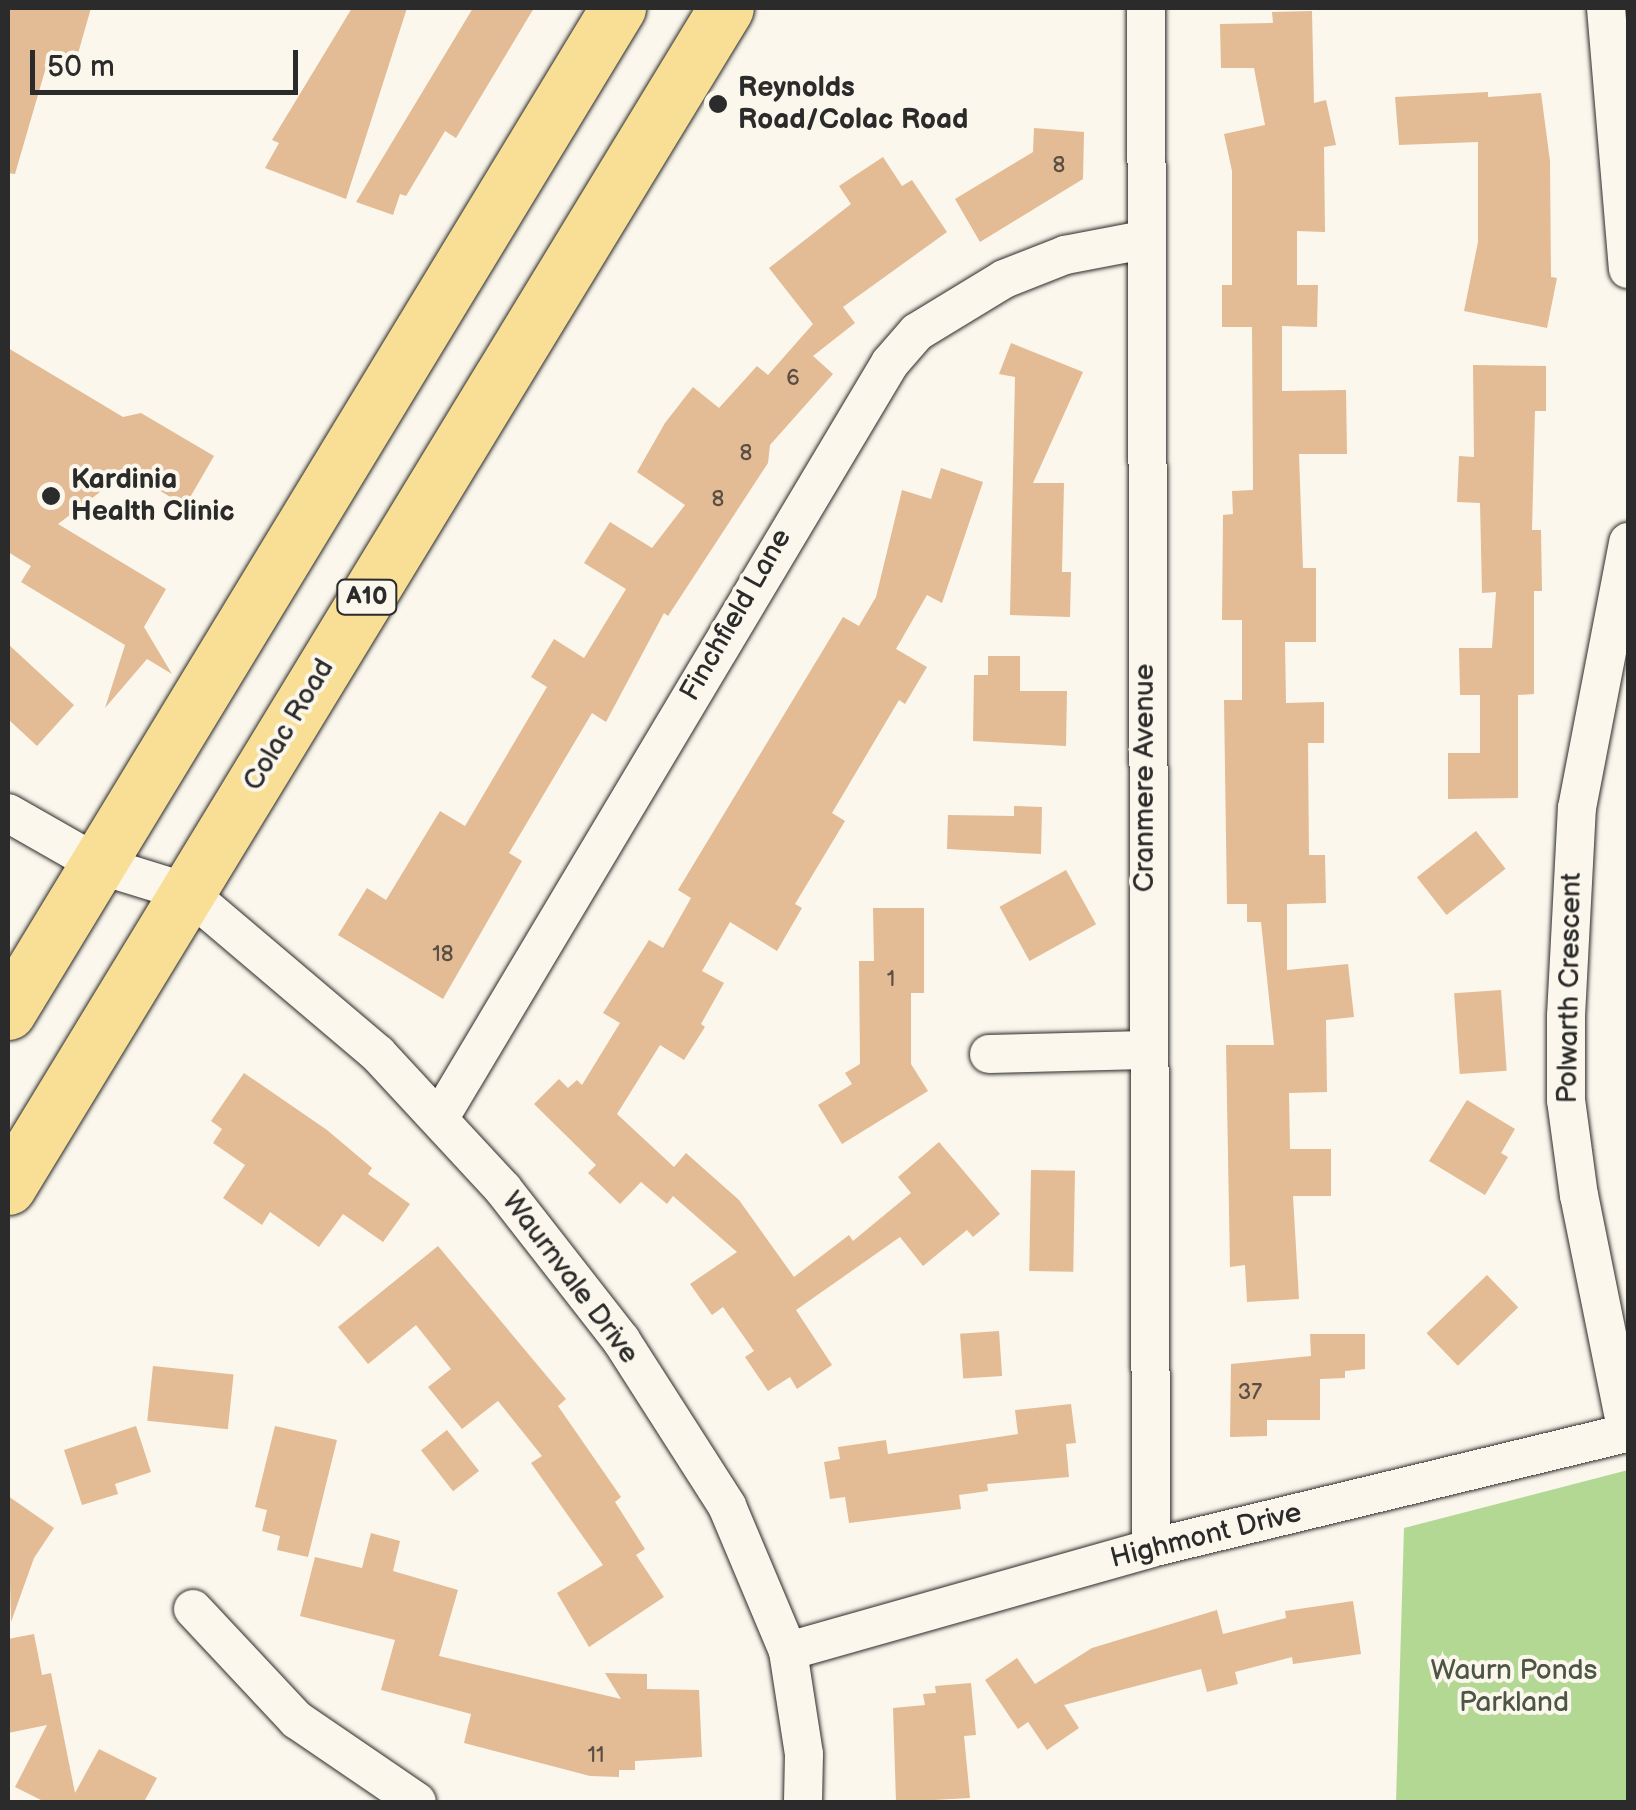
<!DOCTYPE html>
<html>
<head>
<meta charset="utf-8">
<style>
	body { margin:0 }
	#map { position:relative; width:1636px; height:1810px; overflow:hidden; background:#fbf7ec; font-family:"Balsamiq Sans",sans-serif }
	div>[style] { position:absolute }
	[style*='--x'] { left:calc(var(--x)*1px); top:calc(var(--y)*1px); width:calc(var(--w)*1px); rotate:calc(var(--a)*1deg) }
	.green>* { inset:0; background:#b2d894 }
	.building>* { inset:0; background:#e3bb94; transform-origin:0 0 }
	.roads { filter:drop-shadow(0 0 2px #2b2b2b) drop-shadow(0 0 2px #2b2b2b) }
	.minor>* { height:38px; margin:-19px; padding:0 19px; transform-origin:19px; border-radius:19px; background:#fbf7ec }
	.highway>* { height:55px; margin:-27.5px; padding:0 27.5px; transform-origin:27.5px; border-radius:27.5px; background:#f9df96 }
	.dots>* { width:28px; height:28px; translate:-50% -50%; box-sizing:border-box; border:5px solid #fbf7ec; border-radius:50% }
	span { translate:-50% -50%; white-space:nowrap; text-align:center; line-height:1.15; -webkit-text-stroke:8px #fbf7ec; paint-order:stroke }
	.number-label { font-size:22px; color:#594f45 }
	.number-label span { -webkit-text-stroke-width:0 }
	.shield-label span { padding:2px 8px; background:#fbf7ec; border:2px solid; border-radius:8px; -webkit-text-stroke-width:0 }
	.shield-label { font-size:25px; color:#2b2b2b; font-weight:700 }
	.poi-label { font-size:28px; color:#2b2b2b; font-weight:700 }
	.left { translate:0 -50%; text-align:left }
	.street-label { font-size:28px; color:#2b2b2b }
	.park-label { font-size:28px; color:#4d5645 }
	.frame { position:absolute; inset:0; border:10px solid #2b2b2b; pointer-events:none }
	.scale { position:absolute; left:30px; top:50px; width:268px; height:45px; box-sizing:border-box; border:5px solid #2b2b2b; border-top:0; padding-left:12px; font-size:30px; line-height:35px; white-space:nowrap; color:#2b2b2b; -webkit-text-stroke:8px #fbf7ec; paint-order:stroke }
</style>
</head>
<body>
<div id="map">
	<div class="green">
		<div style="clip-path:polygon(1628px 1470px,1628px 1802px,1396px 1802px,1404px 1528px)"></div>
	</div>
	<div class="building">
		<div style="clip-path:polygon(8px 8px,91px 8px,77px 57px,51px 50px,15px 174px,8px 173px)"></div>
		<div style="clip-path:polygon(352px 8px,407px 8px,346px 199px,265px 168px,279px 143px,272px 140px)"></div>
		<div style="clip-path:polygon(473px 8px,534px 8px,456px 138px,445px 131px,406px 196px,400px 194px,393px 215px,356px 202px)"></div>
		<div style="clip-path:polygon(1312px 11px,1314px 103px,1326px 100px,1336px 145px,1324px 147px,1325px 232px,1297px 231px,1297px 285px,1318px 285px,1317px 327px,1282px 326px,1282px 391px,1346px 390px,1347px 454px,1299px 454px,1303px 568px,1316px 568px,1316px 642px,1285px 642px,1286px 703px,1324px 702px,1324px 743px,1308px 743px,1309px 855px,1325px 855px,1326px 903px,1287px 904px,1287px 970px,1348px 964px,1354px 1017px,1326px 1020px,1327px 1092px,1289px 1093px,1290px 1149px,1331px 1149px,1331px 1196px,1293px 1196px,1299px 1299px,1247px 1302px,1245px 1265px,1230px 1267px,1226px 1045px,1274px 1045px,1261px 922px,1247px 922px,1247px 904px,1227px 904px,1224px 700px,1242px 700px,1242px 620px,1222px 620px,1223px 515px,1233px 514px,1232px 491px,1253px 490px,1252px 327px,1222px 327px,1222px 285px,1232px 285px,1232px 171px,1224px 134px,1265px 125px,1254px 68px,1221px 68px,1220px 24px,1273px 23px,1272px 12px)"></div>
		<div style="clip-path:polygon(1488px 92px,1488px 97px,1541px 93px,1550px 161px,1551px 277px,1557px 278px,1547px 328px,1464px 311px,1478px 242px,1478px 142px,1399px 145px,1395px 97px)"></div>
		<div style="clip-path:polygon(1034px 128px,1084px 132px,1083px 179px,980px 242px,955px 199px,1033px 152px)"></div>
		<div style="clip-path:polygon(883px 157px,902px 186px,912px 180px,947px 232px,843px 307px,855px 323px,813px 356px,833px 374px,770px 445px,768px 463px,668px 616px,664px 613px,606px 722px,592px 713px,509px 853px,522px 861px,443px 999px,338px 935px,367px 888px,386px 900px,440px 811px,465px 826px,547px 687px,531px 677px,554px 639px,584px 658px,626px 589px,584px 563px,610px 522px,652px 548px,685px 505px,637px 472px,665px 423px,693px 387px,719px 408px,757px 366px,768px 375px,813px 324px,769px 268px,851px 204px,839px 186px)"></div>
		<div style="clip-path:polygon(1011px 343px,1083px 372px,1033px 483px,1064px 483px,1062px 572px,1071px 572px,1070px 617px,1010px 615px,1015px 377px,999px 374px)"></div>
		<div style="clip-path:polygon(8px 348px,123px 417px,141px 413px,214px 456px,185px 506px,149px 484px,108px 486px,58px 524px,166px 589px,144px 627px,172px 674px,147px 659px,105px 708px,125px 645px,21px 582px,31px 566px,8px 552px)"></div>
		<div style="clip-path:polygon(1473px 365px,1546px 366px,1546px 411px,1535px 411px,1532px 530px,1541px 530px,1542px 591px,1534px 591px,1534px 694px,1518px 695px,1518px 798px,1448px 799px,1448px 753px,1480px 753px,1480px 695px,1460px 695px,1459px 648px,1492px 648px,1496px 592px,1482px 593px,1480px 503px,1457px 502px,1459px 456px,1474px 457px)"></div>
		<div style="clip-path:polygon(941px 468px,983px 482px,942px 603px,927px 595px,896px 649px,927px 667px,905px 704px,899px 700px,832px 813px,845px 821px,795px 904px,802px 908px,777px 951px,730px 922px,702px 971px,724px 983px,701px 1024px,705px 1027px,684px 1060px,660px 1045px,617px 1114px,674px 1167px,686px 1153px,739px 1200px,794px 1277px,849px 1235px,853px 1241px,911px 1193px,898px 1177px,939px 1142px,1000px 1214px,973px 1237px,967px 1230px,923px 1266px,900px 1237px,796px 1310px,832px 1365px,797px 1389px,790px 1377px,768px 1391px,745px 1357px,754px 1351px,723px 1307px,712px 1315px,690px 1284px,737px 1252px,673px 1196px,667px 1204px,641px 1182px,620px 1204px,588px 1173px,596px 1165px,534px 1104px,559px 1079px,568px 1088px,577px 1080px,582px 1085px,620px 1023px,603px 1013px,649px 940px,663px 948px,691px 898px,678px 890px,843px 617px,859px 626px,876px 597px,902px 490px,931px 499px)"></div>
		<div style="clip-path:polygon(8px 644px,74px 705px,37px 746px,8px 719px)"></div>
		<div style="clip-path:polygon(988px 656px,1020px 656px,1020px 691px,1067px 691px,1066px 746px,973px 741px,974px 675px,988px 675px)"></div>
		<div style="clip-path:polygon(1014px 806px,1042px 807px,1041px 854px,947px 849px,948px 815px,1014px 816px)"></div>
		<div style="left:1476px;top:831px;width:48px;height:75px;rotate:52deg"></div>
		<div style="left:1066px;top:870px;width:62px;height:76px;rotate:61deg"></div>
		<div style="clip-path:polygon(873px 908px,924px 908px,924px 993px,911px 993px,911px 1064px,928px 1091px,842px 1144px,818px 1105px,852px 1084px,845px 1073px,860px 1064px,859px 961px,874px 961px)"></div>
		<div style="left:1501px;top:990px;width:81px;height:47px;rotate:86deg"></div>
		<div style="clip-path:polygon(244px 1073px,327px 1130px,372px 1168px,368px 1174px,410px 1204px,383px 1242px,343px 1214px,319px 1247px,270px 1212px,262px 1225px,223px 1198px,245px 1165px,213px 1143px,222px 1129px,211px 1121px)"></div>
		<div style="clip-path:polygon(1467px 1100px,1515px 1129px,1501px 1153px,1508px 1157px,1485px 1195px,1429px 1161px)"></div>
		<div style="left:1031px;top:1170px;width:44px;height:101px;rotate:1deg"></div>
		<div style="clip-path:polygon(438px 1246px,566px 1399px,558px 1406px,621px 1497px,615px 1502px,645px 1549px,636px 1555px,664px 1597px,589px 1647px,557px 1593px,603px 1565px,531px 1463px,542px 1456px,498px 1401px,462px 1429px,428px 1387px,451px 1369px,416px 1325px,368px 1364px,338px 1327px)"></div>
		<div style="left:1487px;top:1275px;width:45px;height:84px;rotate:46deg"></div>
		<div style="left:999px;top:1331px;width:45px;height:39px;rotate:86deg"></div>
		<div style="clip-path:polygon(1310px 1334px,1365px 1334px,1365px 1369px,1345px 1371px,1345px 1378px,1320px 1379px,1320px 1420px,1267px 1420px,1267px 1436px,1230px 1437px,1231px 1364px,1311px 1356px)"></div>
		<div style="left:153px;top:1366px;width:81px;height:55px;rotate:6deg"></div>
		<div style="clip-path:polygon(1071px 1404px,1076px 1443px,1066px 1444px,1069px 1477px,987px 1484px,988px 1491px,959px 1495px,961px 1509px,849px 1523px,845px 1497px,830px 1499px,824px 1462px,840px 1459px,838px 1447px,886px 1440px,888px 1454px,1018px 1434px,1015px 1410px)"></div>
		<div style="clip-path:polygon(136px 1426px,151px 1472px,115px 1484px,118px 1494px,82px 1505px,64px 1450px)"></div>
		<div style="clip-path:polygon(275px 1426px,337px 1440px,308px 1557px,277px 1550px,280px 1536px,262px 1531px,267px 1510px,255px 1507px)"></div>
		<div style="left:447px;top:1430px;width:52px;height:33px;rotate:52deg"></div>
		<div style="clip-path:polygon(8px 1496px,54px 1528px,34px 1558px,11px 1622px)"></div>
		<div style="clip-path:polygon(371px 1533px,400px 1541px,393px 1571px,458px 1590px,439px 1656px,621px 1699px,605px 1673px,647px 1674px,647px 1689px,699px 1690px,702px 1757px,635px 1761px,635px 1770px,619px 1770px,619px 1777px,590px 1776px,464px 1743px,471px 1714px,381px 1690px,395px 1640px,300px 1616px,315px 1557px,362px 1568px)"></div>
		<div style="clip-path:polygon(1353px 1601px,1361px 1654px,1293px 1664px,1292px 1657px,1235px 1672px,1238px 1684px,1207px 1692px,1201px 1669px,1064px 1705px,1079px 1728px,1047px 1750px,1028px 1722px,1018px 1729px,985px 1680px,1017px 1658px,1035px 1684px,1092px 1648px,1217px 1610px,1223px 1634px,1286px 1618px,1285px 1611px)"></div>
		<div style="clip-path:polygon(34px 1634px,42px 1675px,51px 1673px,75px 1793px,99px 1749px,157px 1778px,144px 1802px,45px 1802px,15px 1787px,47px 1725px,8px 1733px,8px 1639px)"></div>
		<div style="clip-path:polygon(971px 1683px,976px 1735px,964px 1736px,970px 1798px,896px 1802px,893px 1708px,925px 1705px,923px 1694px,936px 1693px,935px 1686px)"></div>
	</div>
	<div class="roads">
		<div class="minor">
			<div style="--x:1146;--y:8;--w:1540;--a:89.81"></div>
			<div style="--x:1606;--y:8;--w:262;--a:85.2"></div>
			<div style="--x:8;--y:813;--w:105;--a:29.7"></div>
			<div style="--x:99;--y:865;--w:92;--a:17.1"></div>
			<div style="--x:187;--y:892;--w:250;--a:40.3"></div>
			<div style="--x:378;--y:1054;--w:184;--a:47.2"></div>
			<div style="--x:503;--y:1189;--w:192;--a:52"></div>
			<div style="--x:621;--y:1340;--w:197;--a:57.4"></div>
			<div style="--x:727;--y:1506;--w:157;--a:67.2"></div>
			<div style="--x:788;--y:1651;--w:104;--a:81.2"></div>
			<div style="--x:804;--y:1754;--w:48;--a:91.2"></div>
			<div style="--x:989;--y:1054;--w:156;--a:-1.5"></div>
			<div style="--x:439;--y:1119;--w:880;--a:-59.18"></div>
			<div style="--x:890;--y:363;--w:41;--a:-48.9"></div>
			<div style="--x:917;--y:332;--w:102;--a:-31.3"></div>
			<div style="--x:1004;--y:279;--w:66;--a:-21.5"></div>
			<div style="--x:1065;--y:255;--w:80;--a:-10.8"></div>
			<div style="--x:1627;--y:1433;--w:242;--a:-101.4"></div>
			<div style="--x:1579;--y:1196;--w:97;--a:-97.7"></div>
			<div style="--x:1566;--y:1100;--w:84;--a:-90"></div>
			<div style="--x:1566;--y:1016;--w:208;--a:-87"></div>
			<div style="--x:1577;--y:808;--w:271;--a:-79.1"></div>
			<div style="--x:193;--y:1609;--w:152;--a:46.9"></div>
			<div style="--x:297;--y:1720;--w:145;--a:34.3"></div>
			<div style="--x:788;--y:1651;--w:377;--a:-15.8"></div>
			<div style="--x:1151;--y:1548;--w:491;--a:-13.6"></div>
		</div>
		<div class="highway">
			<div style="--x:8;--y:1012;--w:1175;--a:-58.72"></div>
			<div style="--x:8;--y:1187;--w:1380;--a:-58.66"></div>
		</div>
	</div>
	<div class="dots">
		<div style="left:718px;top:104px;background:#2b2b2b"></div>
		<div style="left:51px;top:496px;background:#2b2b2b"></div>
	</div>
	<div class="number-label">
		<span style="left:1059px;top:166px">8</span>
		<span style="left:793px;top:379px">6</span>
		<span style="left:746px;top:454px">8</span>
		<span style="left:718px;top:500px">8</span>
		<span style="left:443px;top:955px">18</span>
		<span style="left:891px;top:980px">1</span>
		<span style="left:1250px;top:1393px">37</span>
		<span style="left:596px;top:1756px">11</span>
	</div>
	<div class="shield-label">
		<span style="left:367px;top:597px">A10</span>
	</div>
	<div class="poi-label">
		<span class="left" style="left:738px;top:104px">Reynolds<br>Road/Colac Road</span>
		<span class="left" style="left:71px;top:496px">Kardinia<br>Health Clinic</span>
	</div>
	<div class="street-label">
		<span style="left:736px;top:615px;rotate:-60deg">Finchfield Lane</span>
		<span style="left:289px;top:725px;rotate:-59deg">Colac Road</span>
		<span style="left:1145px;top:778px;rotate:-90deg">Cranmere Avenue</span>
		<span style="left:1570px;top:988px;rotate:-89deg">Polwarth Crescent</span>
		<span style="left:570px;top:1278px;rotate:53deg">Waurnvale Drive</span>
		<span style="left:1206px;top:1536px;rotate:-14deg">Highmont Drive</span>
	</div>
	<div class="park-label">
		<span style="left:1514px;top:1687px">Waurn Ponds<br>Parkland</span>
	</div>
	<div class="frame"></div>
	<div class="scale">50 m</div>
</div>
</body>
</html>
